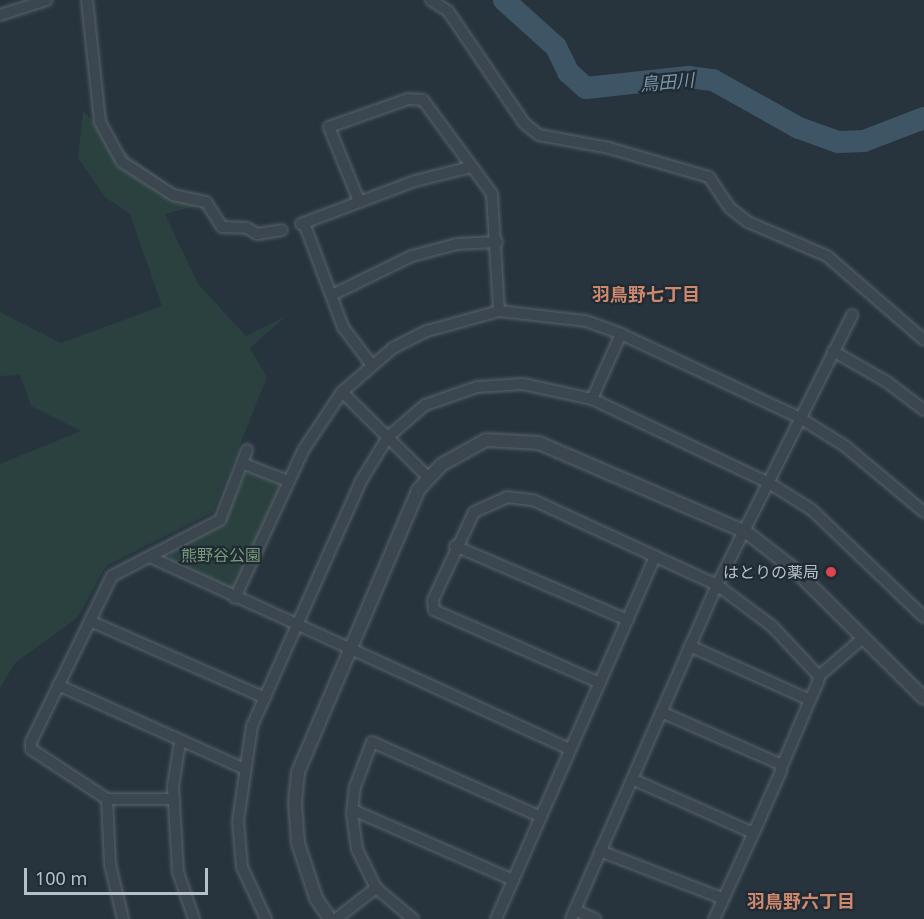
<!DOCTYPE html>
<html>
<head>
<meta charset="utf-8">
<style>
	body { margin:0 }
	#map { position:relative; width:924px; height:919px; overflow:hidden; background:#27343e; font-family:"Noto Sans","Noto Sans JP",sans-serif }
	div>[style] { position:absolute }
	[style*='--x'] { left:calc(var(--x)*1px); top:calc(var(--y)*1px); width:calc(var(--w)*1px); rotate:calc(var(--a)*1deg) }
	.green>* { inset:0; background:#2a413f }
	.river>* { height:22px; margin:-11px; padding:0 11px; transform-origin:11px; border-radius:11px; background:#3e5565 }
	.roads { filter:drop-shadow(0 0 2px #59636c) drop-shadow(0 0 2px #59636c) }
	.minor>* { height:10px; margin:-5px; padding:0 5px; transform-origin:5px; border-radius:5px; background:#3b464e }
	.tertiary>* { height:12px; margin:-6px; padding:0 6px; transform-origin:6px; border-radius:6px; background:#3b464e }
	.dots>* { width:16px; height:16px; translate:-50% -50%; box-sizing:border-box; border:3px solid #202b33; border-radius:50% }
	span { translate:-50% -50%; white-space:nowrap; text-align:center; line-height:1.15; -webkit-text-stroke:4.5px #202b33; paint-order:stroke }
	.park-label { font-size:16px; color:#779d7a }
	.poi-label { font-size:16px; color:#b7c0c9 }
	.right { translate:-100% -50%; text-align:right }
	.water-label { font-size:18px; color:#7a96aa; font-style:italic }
	.neighbourhood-label { font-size:18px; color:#cd886d; font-weight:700 }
	.scale { position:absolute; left:24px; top:868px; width:184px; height:27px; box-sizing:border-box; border:3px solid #b7c0c9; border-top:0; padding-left:8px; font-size:18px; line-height:21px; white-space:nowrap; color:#b7c0c9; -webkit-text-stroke:4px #202b33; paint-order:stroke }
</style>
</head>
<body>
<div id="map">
	<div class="green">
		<div style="clip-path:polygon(83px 111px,123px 150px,196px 206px,165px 214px,198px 284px,246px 336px,286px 316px,250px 348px,267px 377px,213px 512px,106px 566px,77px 618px,15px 663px,0 688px,0 464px,81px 431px,31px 406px,20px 375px,0 376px,0 312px,61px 343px,162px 306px,130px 214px,105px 197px,78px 158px)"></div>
		<div style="clip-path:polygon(251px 472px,276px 483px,279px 489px,234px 591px,170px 562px,170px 551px,223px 524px,245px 475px)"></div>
	</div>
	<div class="river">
		<div style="--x:504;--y:0;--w:70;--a:42.1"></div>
		<div style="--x:556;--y:47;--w:28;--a:64"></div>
		<div style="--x:568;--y:72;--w:24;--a:42"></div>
		<div style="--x:586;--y:88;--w:103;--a:-6.2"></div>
		<div style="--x:688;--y:77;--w:25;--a:7"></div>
		<div style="--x:713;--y:80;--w:98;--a:29.2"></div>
		<div style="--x:799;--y:128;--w:41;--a:19.7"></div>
		<div style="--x:838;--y:142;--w:26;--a:-2"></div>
		<div style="--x:864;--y:141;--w:64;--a:-21"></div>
	</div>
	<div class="roads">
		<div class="minor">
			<div style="--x:87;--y:0;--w:123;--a:83.9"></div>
			<div style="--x:100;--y:122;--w:46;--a:61.2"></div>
			<div style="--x:122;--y:162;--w:61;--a:32.9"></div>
			<div style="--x:173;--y:195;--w:34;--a:12"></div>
			<div style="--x:206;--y:202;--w:30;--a:57"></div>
			<div style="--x:222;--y:227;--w:25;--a:2"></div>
			<div style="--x:247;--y:228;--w:12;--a:31"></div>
			<div style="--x:257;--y:234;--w:25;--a:-9"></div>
			<div style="--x:431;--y:0;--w:20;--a:33"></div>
			<div style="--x:448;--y:11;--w:135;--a:55.8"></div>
			<div style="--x:524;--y:123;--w:19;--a:39"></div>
			<div style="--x:539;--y:135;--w:71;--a:10.5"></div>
			<div style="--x:609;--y:148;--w:104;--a:16.2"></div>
			<div style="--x:709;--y:177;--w:37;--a:56"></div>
			<div style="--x:730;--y:208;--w:23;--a:38"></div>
			<div style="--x:748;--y:222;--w:86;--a:23.3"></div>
			<div style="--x:827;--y:256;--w:128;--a:40.9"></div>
			<div style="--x:0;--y:15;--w:49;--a:-17.7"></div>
			<div style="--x:359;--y:201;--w:80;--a:-112.1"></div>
			<div style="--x:329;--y:127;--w:84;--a:-19.5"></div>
			<div style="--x:408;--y:99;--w:15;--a:4"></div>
			<div style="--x:423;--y:100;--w:117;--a:53.7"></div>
			<div style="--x:492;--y:194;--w:117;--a:86.6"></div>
			<div style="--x:304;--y:223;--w:111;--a:69.4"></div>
			<div style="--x:343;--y:327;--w:46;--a:52.9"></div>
			<div style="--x:301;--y:224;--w:122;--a:-20.7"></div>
			<div style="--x:415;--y:181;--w:58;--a:-14"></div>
			<div style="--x:334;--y:294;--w:87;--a:-26"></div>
			<div style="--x:412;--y:256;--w:47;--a:-14.9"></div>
			<div style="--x:457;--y:244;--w:40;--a:-2.9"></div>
			<div style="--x:833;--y:351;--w:62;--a:29.9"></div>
			<div style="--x:887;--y:382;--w:46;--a:37.1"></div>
			<div style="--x:342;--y:392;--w:121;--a:44.7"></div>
			<div style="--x:592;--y:399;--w:71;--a:-66"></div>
			<div style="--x:244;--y:464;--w:47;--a:21.1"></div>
			<div style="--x:455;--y:546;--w:188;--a:23.2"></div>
			<div style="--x:150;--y:557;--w:462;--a:24.6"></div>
			<div style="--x:235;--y:598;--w:164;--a:-65.2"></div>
			<div style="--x:304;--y:449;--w:69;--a:-56.3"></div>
			<div style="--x:342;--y:392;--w:67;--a:-40.8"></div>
			<div style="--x:393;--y:348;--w:38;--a:-27"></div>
			<div style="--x:427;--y:331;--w:75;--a:-15.5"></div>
			<div style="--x:499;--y:311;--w:88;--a:6.6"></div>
			<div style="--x:586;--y:321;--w:37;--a:20"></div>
			<div style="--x:621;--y:334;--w:198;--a:25.1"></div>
			<div style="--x:800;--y:418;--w:53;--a:31.9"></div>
			<div style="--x:845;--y:446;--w:103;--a:39.9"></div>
			<div style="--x:90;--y:621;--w:191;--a:23.7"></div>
			<div style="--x:819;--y:676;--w:58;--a:-40.8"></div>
			<div style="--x:600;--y:683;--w:181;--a:-156.3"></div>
			<div style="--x:434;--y:610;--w:10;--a:-96"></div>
			<div style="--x:433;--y:600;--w:97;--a:-65"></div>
			<div style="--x:474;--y:512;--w:36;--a:-24"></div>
			<div style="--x:507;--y:497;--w:26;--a:7"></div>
			<div style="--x:533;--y:500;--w:203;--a:24.8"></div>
			<div style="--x:717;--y:585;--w:69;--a:36.7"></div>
			<div style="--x:772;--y:626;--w:69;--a:46.8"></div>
			<div style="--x:819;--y:676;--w:6;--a:99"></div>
			<div style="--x:818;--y:682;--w:20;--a:114"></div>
			<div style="--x:810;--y:700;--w:132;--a:-155.8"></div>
			<div style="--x:58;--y:685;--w:203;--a:24.2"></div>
			<div style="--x:180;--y:742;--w:45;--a:99"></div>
			<div style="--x:173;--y:786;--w:86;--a:86.7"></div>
			<div style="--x:178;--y:872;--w:50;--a:71.2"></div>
			<div style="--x:782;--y:766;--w:72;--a:-67"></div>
			<div style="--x:632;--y:779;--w:128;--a:24"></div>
			<div style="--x:749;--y:831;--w:6;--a:-9"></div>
			<div style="--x:755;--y:830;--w:64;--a:-66.2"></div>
			<div style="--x:781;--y:771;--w:7;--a:-98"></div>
			<div style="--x:780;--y:764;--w:130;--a:-156.4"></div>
			<div style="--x:107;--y:799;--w:67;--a:0"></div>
			<div style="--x:353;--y:810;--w:175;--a:23.6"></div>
			<div style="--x:600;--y:851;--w:128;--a:21.1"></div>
			<div style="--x:719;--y:897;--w:6;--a:59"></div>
			<div style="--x:722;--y:902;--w:19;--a:115"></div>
			<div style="--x:722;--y:902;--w:79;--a:-65.4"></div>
			<div style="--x:575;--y:910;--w:22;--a:24"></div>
			<div style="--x:123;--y:919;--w:57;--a:-103.3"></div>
			<div style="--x:110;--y:864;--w:65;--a:-92.6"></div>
			<div style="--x:107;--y:799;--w:91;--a:-146.7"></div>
			<div style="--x:31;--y:749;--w:7;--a:-90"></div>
			<div style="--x:31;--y:742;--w:185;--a:-64"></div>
			<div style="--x:112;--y:576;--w:122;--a:-27.4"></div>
			<div style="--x:220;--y:520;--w:75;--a:-68.9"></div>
			<div style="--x:266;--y:919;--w:57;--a:-114.8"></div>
			<div style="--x:242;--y:867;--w:46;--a:-95"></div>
			<div style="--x:238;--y:821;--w:96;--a:-81.6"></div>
			<div style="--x:252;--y:726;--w:268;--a:-66"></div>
			<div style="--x:361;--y:481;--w:52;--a:-58.5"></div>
			<div style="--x:388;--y:437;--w:49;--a:-40.9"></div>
			<div style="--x:425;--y:405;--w:55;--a:-19.1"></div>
			<div style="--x:477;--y:387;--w:46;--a:-3.7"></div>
			<div style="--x:523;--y:384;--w:71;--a:12.3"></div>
			<div style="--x:592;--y:399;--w:196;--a:25.4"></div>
			<div style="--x:769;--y:483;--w:51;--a:32.1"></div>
			<div style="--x:812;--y:510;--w:155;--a:43.7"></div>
			<div style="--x:336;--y:919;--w:51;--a:-37.8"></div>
			<div style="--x:413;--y:919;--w:48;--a:-140"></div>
			<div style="--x:376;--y:888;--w:43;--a:-116"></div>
			<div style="--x:357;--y:849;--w:35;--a:-98"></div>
			<div style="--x:352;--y:814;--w:27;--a:-84"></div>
			<div style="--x:355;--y:787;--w:48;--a:-69.3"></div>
			<div style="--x:372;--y:742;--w:185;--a:23.9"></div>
			<div style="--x:496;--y:919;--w:396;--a:-66.3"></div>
			<div style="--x:571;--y:919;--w:365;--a:-66.4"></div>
			<div style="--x:717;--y:585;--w:302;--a:-63.4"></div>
		</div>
		<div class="tertiary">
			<div style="--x:330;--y:919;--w:25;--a:-124"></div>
			<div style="--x:316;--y:898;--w:58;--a:-108.1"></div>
			<div style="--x:298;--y:843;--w:41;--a:-94.2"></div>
			<div style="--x:295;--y:802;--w:30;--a:-84"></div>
			<div style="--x:298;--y:772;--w:306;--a:-66.9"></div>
			<div style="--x:418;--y:490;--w:34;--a:-47"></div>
			<div style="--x:441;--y:465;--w:51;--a:-29.1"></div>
			<div style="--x:486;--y:440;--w:53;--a:3.2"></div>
			<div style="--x:539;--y:443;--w:225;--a:23.3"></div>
			<div style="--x:746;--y:532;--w:61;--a:37.6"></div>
			<div style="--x:794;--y:569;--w:183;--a:44.8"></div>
		</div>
	</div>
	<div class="dots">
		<div style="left:831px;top:572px;background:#e0444e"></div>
	</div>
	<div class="park-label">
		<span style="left:221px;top:555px">熊野谷公園</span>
	</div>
	<div class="poi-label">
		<span class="right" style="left:819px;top:572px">はとりの薬局</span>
	</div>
	<div class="water-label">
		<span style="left:667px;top:82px;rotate:-5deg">鳥田川</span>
	</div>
	<div class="neighbourhood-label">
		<span style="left:646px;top:294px">羽鳥野七丁目</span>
		<span style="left:801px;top:901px">羽鳥野六丁目</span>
	</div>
	<div class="scale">100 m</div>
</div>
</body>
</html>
